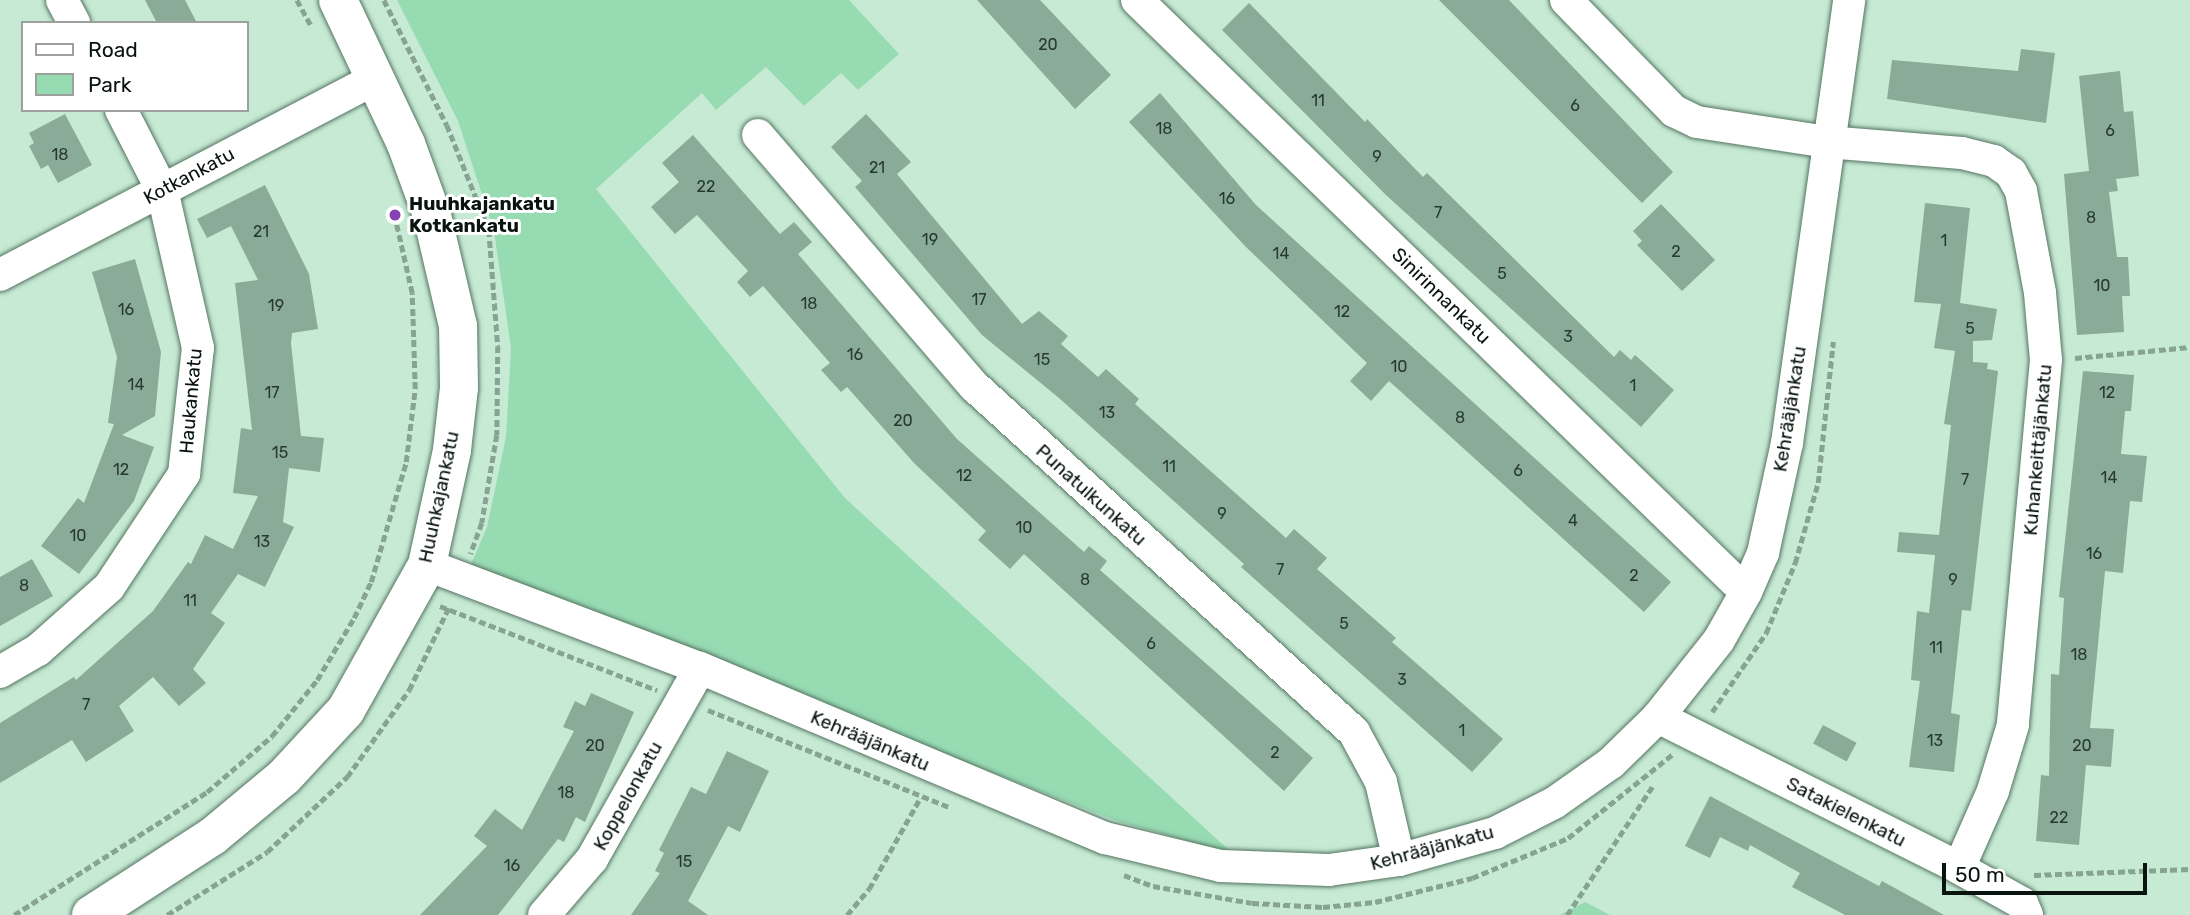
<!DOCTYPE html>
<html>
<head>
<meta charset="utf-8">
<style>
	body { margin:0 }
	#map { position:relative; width:2190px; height:915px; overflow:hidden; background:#c6ead4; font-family:Rubik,sans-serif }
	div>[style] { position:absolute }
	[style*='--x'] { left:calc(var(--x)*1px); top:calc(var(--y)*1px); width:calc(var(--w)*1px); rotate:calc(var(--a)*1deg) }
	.green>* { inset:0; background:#97dbb3 }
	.building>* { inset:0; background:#8aab97; transform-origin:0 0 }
	.path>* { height:4.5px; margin-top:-2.25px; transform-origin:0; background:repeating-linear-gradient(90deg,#87a392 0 7px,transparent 0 10.5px) }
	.roads { filter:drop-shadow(0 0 2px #547461) drop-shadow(0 0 2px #547461) }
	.minor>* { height:32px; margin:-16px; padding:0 16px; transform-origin:16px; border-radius:16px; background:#fff }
	.tertiary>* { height:38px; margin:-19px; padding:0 19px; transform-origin:19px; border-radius:19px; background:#fff }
	.dots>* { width:19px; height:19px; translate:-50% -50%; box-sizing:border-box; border:4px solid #fff; border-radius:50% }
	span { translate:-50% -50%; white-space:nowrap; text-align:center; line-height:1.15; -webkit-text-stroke:6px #fff; paint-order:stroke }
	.number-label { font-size:16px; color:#283a30 }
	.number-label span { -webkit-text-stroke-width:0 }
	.street-label { font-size:19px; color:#08140d }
	.poi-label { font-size:19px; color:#08140d; font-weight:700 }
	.left { translate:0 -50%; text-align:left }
	.legend { position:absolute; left:21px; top:21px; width:228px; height:91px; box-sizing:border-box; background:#fff; border:2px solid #9ca19e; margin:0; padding:9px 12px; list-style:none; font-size:21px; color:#08140d }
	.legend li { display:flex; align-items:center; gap:14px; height:35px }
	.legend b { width:35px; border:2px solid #9ca19e }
	.scale { position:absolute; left:1942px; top:863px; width:205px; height:32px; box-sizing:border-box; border:4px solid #08140d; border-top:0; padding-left:9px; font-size:21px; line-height:24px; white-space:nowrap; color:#08140d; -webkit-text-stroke:5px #fff; paint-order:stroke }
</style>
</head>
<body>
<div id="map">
	<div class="green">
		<div style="clip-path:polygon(397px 0,849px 0,899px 54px,858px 90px,841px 73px,804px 106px,766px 67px,716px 110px,702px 93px,596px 189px,845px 498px,1232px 853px,1117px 821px,469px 569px,487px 527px,506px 437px,511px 348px,494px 231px,458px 121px)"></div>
		<div style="clip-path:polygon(1585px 902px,1610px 915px,1560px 915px)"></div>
	</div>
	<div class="building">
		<div style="clip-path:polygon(145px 0,185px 0,197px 23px,157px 23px)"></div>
		<div style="clip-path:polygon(977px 0,1040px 0,1111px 75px,1075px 109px)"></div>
		<div style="clip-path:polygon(1439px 0,1509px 0,1673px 172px,1642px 203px)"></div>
		<div style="clip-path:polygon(1249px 3px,1365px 122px,1367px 119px,1423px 177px,1427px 173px,1614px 357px,1620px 350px,1631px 360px,1635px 355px,1674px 390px,1641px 427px,1386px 195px,1222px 30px)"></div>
		<div style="clip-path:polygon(2021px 49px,2055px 53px,2046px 123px,1887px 99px,1892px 60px,2018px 71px)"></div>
		<div style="clip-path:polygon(2120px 71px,2124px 112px,2133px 111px,2139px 176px,2116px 179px,2118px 191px,2109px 192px,2117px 257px,2128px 257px,2130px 296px,2122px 296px,2124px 332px,2077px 335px,2064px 174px,2089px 171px,2079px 76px)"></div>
		<div style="clip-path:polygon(1160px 93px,1256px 205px,1671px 582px,1644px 612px,1389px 381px,1371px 401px,1350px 381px,1367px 363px,1246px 247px,1129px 122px)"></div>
		<div style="clip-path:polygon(65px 114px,92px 165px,58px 183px,48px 165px,41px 169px,29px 146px,34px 143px,29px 133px)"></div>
		<div style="clip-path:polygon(866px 114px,911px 162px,897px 174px,1022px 324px,1039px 311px,1068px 336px,1061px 344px,1098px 377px,1106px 369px,1139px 399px,1135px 404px,1286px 538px,1294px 529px,1327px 558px,1317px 569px,1396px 638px,1392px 642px,1503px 739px,1472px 772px,1241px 567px,1244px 564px,1059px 398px,982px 335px,855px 187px,862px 181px,831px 147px)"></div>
		<div style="clip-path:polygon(693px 135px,780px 234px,794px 222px,812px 242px,798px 254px,957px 439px,1084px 552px,1089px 546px,1107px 561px,1100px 570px,1313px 758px,1284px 791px,1024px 554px,1010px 569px,978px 540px,986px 531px,914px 463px,847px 387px,841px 392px,821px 370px,830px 363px,763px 286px,750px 297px,737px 282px,748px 271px,697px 215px,675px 234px,651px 207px,679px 182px,662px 163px)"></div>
		<div style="clip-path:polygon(265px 185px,309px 274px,318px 329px,292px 333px,291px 343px,301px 436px,324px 438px,320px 472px,289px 468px,283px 522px,294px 527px,265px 587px,238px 574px,211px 613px,225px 623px,193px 669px,206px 683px,179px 706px,153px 677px,119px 706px,134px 731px,86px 762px,72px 740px,0 783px,0 723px,74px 677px,76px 680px,153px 611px,188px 562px,191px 564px,205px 535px,233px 549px,258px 496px,233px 493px,241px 428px,252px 430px,235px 283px,258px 280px,231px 226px,207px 238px,197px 219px)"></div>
		<div style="clip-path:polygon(1925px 203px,1970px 208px,1960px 303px,1997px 309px,1992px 340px,1973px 341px,1973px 362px,1988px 363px,1987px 369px,1998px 371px,1971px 611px,1962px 610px,1951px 713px,1960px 715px,1954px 772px,1909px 767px,1920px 681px,1911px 680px,1917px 611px,1929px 613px,1935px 555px,1897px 552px,1899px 532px,1939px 535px,1951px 425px,1944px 424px,1955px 351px,1934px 348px,1941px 304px,1914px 302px)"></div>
		<div style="clip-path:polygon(1661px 204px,1715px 260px,1682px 291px,1637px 245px,1642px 241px,1633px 231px)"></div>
		<div style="clip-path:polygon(135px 259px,161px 352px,155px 416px,122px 435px,154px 447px,134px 501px,79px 574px,41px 546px,78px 498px,84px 503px,114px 424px,108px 423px,117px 357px,92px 272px)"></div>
		<div style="clip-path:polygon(2083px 371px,2134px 375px,2131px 411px,2125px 411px,2121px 454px,2147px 456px,2142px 502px,2130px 501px,2123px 573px,2105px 571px,2090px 728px,2114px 729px,2111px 767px,2086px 765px,2079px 845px,2036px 841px,2041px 775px,2049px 776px,2051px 674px,2059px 675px,2064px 598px,2059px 597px)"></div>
		<div style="clip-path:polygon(32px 559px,53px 596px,0 626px,0 577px)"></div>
		<div style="clip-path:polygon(591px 693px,634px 712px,585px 822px,576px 817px,564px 842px,558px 839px,498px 915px,420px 915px,487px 846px,474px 836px,495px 809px,522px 830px,574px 731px,563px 727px,575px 701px,585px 706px)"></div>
		<div style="left:1823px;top:725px;width:38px;height:21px;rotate:28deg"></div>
		<div style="clip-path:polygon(727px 751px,769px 771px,740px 832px,728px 826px,688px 901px,708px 915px,631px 915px,660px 873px,655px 871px,664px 853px,659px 850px,691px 787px,706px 794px)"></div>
		<div style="clip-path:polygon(1710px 796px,1879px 886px,1882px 881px,1944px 915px,1845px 915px,1792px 887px,1800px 873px,1750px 845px,1748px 851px,1720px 837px,1710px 858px,1685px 846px)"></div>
	</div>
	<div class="path">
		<div style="--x:297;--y:0;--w:31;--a:61"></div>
		<div style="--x:384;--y:0;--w:140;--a:63.3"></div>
		<div style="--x:447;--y:125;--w:113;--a:68.2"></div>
		<div style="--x:489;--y:230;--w:116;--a:85.6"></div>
		<div style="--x:498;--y:346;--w:89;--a:90.6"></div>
		<div style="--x:497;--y:435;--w:89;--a:99.7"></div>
		<div style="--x:482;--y:523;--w:33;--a:110"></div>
		<div style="--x:2075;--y:358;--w:116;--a:-5.5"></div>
		<div style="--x:440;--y:606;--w:233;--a:21.2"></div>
		<div style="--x:708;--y:710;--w:260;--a:21.9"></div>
		<div style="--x:1712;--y:712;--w:96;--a:-55.6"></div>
		<div style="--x:1766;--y:633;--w:76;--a:-67.5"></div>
		<div style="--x:1795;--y:563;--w:83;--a:-74"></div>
		<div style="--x:1818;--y:483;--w:142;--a:-83.9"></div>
		<div style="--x:1124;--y:875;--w:31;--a:21"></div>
		<div style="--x:1153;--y:886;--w:100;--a:9.7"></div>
		<div style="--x:1252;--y:903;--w:71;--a:3.2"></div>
		<div style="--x:1323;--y:907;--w:52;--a:-5.5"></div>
		<div style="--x:1375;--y:902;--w:100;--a:-13.9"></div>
		<div style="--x:1472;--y:878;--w:104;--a:-22.6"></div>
		<div style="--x:1568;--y:838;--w:134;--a:-38.7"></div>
		<div style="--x:2034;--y:875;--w:156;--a:-2.2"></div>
		<div style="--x:14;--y:915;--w:229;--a:-32.5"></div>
		<div style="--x:207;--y:792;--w:86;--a:-40.7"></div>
		<div style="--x:272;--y:736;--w:72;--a:-51.2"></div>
		<div style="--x:317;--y:680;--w:72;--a:-59.2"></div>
		<div style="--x:354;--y:618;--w:40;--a:-65"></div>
		<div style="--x:371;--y:582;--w:125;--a:-73.7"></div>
		<div style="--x:406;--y:462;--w:74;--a:-83"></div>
		<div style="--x:415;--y:389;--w:96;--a:-91.8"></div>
		<div style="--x:412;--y:293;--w:81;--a:-102.8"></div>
		<div style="--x:167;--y:915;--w:118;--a:-32.2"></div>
		<div style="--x:267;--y:852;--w:110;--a:-43.2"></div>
		<div style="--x:347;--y:777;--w:107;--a:-54.5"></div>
		<div style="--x:409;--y:690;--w:92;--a:-64.3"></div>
		<div style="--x:847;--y:915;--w:34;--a:-50"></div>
		<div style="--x:869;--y:889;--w:104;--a:-60.7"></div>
		<div style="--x:1567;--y:915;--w:157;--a:-56.4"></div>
	</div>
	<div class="roads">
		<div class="minor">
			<div style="--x:62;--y:0;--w:26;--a:62"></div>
			<div style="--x:1137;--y:0;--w:849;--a:44.19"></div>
			<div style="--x:1566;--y:0;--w:155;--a:45.8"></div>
			<div style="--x:1674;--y:111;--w:25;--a:26"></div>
			<div style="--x:1697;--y:122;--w:132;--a:8.7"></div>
			<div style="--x:1827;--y:142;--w:135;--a:4.7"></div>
			<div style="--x:1962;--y:153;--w:33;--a:14"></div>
			<div style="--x:1994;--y:161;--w:21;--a:35"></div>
			<div style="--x:2011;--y:173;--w:21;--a:61"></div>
			<div style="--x:2021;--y:191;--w:104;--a:79.4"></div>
			<div style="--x:2040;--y:293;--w:67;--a:84.9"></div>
			<div style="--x:2046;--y:360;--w:366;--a:95.2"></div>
			<div style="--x:2013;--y:725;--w:69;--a:106.9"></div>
			<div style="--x:1993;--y:791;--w:84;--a:113.8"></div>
			<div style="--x:758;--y:135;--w:331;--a:49.3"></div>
			<div style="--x:974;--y:386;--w:514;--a:42.32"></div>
			<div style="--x:1354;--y:732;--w:57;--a:61.6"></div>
			<div style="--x:1381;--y:782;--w:80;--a:77"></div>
			<div style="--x:0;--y:275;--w:425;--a:-27.6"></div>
			<div style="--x:427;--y:565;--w:292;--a:20.7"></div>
			<div style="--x:700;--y:668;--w:439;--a:22.8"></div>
			<div style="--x:1105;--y:838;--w:119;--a:13.6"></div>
			<div style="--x:1221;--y:866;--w:108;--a:2.1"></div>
			<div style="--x:1329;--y:870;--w:71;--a:-8.1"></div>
			<div style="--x:1399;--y:860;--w:100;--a:-15.7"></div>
			<div style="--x:1495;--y:833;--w:66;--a:-27"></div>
			<div style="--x:1554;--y:803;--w:70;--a:-35.1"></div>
			<div style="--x:1611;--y:763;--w:66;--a:-44.4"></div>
			<div style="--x:1658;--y:717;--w:98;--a:-51.6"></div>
			<div style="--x:1719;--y:640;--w:55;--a:-60.6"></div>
			<div style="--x:1746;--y:592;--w:43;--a:-66.4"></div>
			<div style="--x:1763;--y:553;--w:113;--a:-77.7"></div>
			<div style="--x:1787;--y:443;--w:447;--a:-82"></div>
			<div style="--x:0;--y:672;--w:44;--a:-30.1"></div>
			<div style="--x:38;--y:650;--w:95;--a:-41.6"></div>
			<div style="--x:109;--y:587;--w:136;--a:-56.4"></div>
			<div style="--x:184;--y:474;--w:127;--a:-83.7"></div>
			<div style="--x:198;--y:348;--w:162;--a:-102.8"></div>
			<div style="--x:162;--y:190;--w:90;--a:-117.1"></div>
			<div style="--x:1658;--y:717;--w:337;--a:26.6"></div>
			<div style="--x:1959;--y:868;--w:72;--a:29.1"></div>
			<div style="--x:2022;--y:903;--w:13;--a:67"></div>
			<div style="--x:544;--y:915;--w:74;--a:-49.4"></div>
			<div style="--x:592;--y:859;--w:219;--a:-60.5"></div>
		</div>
		<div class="tertiary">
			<div style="--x:91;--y:915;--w:145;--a:-32.9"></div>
			<div style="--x:213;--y:836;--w:92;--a:-39.7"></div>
			<div style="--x:284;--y:777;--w:91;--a:-47.2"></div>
			<div style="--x:346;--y:710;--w:166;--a:-60.8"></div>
			<div style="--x:427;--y:565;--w:118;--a:-77.7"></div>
			<div style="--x:452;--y:450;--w:62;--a:-83.6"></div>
			<div style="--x:459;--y:388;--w:62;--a:-90.9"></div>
			<div style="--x:458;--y:326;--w:114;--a:-103.2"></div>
			<div style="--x:432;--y:215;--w:76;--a:-110.1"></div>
			<div style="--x:406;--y:144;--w:159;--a:-115.3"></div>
		</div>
	</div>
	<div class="dots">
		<div style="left:395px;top:215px;background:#8541b5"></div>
	</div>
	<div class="number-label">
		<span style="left:1048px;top:45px">20</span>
		<span style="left:1318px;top:101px">11</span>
		<span style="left:1575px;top:106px">6</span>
		<span style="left:1164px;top:129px">18</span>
		<span style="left:2110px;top:131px">6</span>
		<span style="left:60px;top:155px">18</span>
		<span style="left:1377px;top:157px">9</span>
		<span style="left:877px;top:168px">21</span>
		<span style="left:706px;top:187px">22</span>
		<span style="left:1227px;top:199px">16</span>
		<span style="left:1438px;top:213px">7</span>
		<span style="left:2091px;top:218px">8</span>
		<span style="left:261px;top:232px">21</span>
		<span style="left:930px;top:240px">19</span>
		<span style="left:1944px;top:241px">1</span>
		<span style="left:1676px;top:252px">2</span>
		<span style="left:1281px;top:254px">14</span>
		<span style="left:1502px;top:274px">5</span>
		<span style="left:2102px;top:286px">10</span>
		<span style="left:979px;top:300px">17</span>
		<span style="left:809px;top:304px">18</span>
		<span style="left:276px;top:306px">19</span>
		<span style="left:126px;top:310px">16</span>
		<span style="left:1342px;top:312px">12</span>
		<span style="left:1970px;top:329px">5</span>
		<span style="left:1568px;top:337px">3</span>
		<span style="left:855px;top:355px">16</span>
		<span style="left:1042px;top:360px">15</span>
		<span style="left:1399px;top:367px">10</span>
		<span style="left:136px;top:385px">14</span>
		<span style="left:1633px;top:386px">1</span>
		<span style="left:272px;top:393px">17</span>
		<span style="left:2107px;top:393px">12</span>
		<span style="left:1107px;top:413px">13</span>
		<span style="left:1460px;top:418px">8</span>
		<span style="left:903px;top:421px">20</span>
		<span style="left:280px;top:453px">15</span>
		<span style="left:1169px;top:467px">11</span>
		<span style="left:121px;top:470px">12</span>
		<span style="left:1518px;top:471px">6</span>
		<span style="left:964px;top:476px">12</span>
		<span style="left:2109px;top:478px">14</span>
		<span style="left:1965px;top:480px">7</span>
		<span style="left:1222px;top:514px">9</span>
		<span style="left:1573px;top:521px">4</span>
		<span style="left:1024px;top:528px">10</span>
		<span style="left:78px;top:536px">10</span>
		<span style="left:262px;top:542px">13</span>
		<span style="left:2094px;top:554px">16</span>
		<span style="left:1280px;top:570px">7</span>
		<span style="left:1634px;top:576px">2</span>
		<span style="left:1085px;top:580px">8</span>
		<span style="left:1953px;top:580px">9</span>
		<span style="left:24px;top:586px">8</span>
		<span style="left:190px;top:601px">11</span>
		<span style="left:1344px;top:624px">5</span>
		<span style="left:1151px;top:644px">6</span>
		<span style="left:1936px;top:648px">11</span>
		<span style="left:2079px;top:655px">18</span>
		<span style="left:1402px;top:680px">3</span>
		<span style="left:86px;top:705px">7</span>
		<span style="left:1462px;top:731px">1</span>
		<span style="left:1935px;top:741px">13</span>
		<span style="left:595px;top:746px">20</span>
		<span style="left:2082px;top:746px">20</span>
		<span style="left:1275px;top:753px">2</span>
		<span style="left:566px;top:793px">18</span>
		<span style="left:2059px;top:818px">22</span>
		<span style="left:684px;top:862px">15</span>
		<span style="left:512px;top:866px">16</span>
	</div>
	<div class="street-label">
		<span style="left:189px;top:176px;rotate:-28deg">Kotkankatu</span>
		<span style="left:1441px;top:296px;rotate:44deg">Sinirinnankatu</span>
		<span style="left:191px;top:401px;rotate:-85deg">Haukankatu</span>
		<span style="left:1790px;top:409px;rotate:-81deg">Kehrääjänkatu</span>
		<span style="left:2038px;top:450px;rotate:-85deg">Kuhankeittäjänkatu</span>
		<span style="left:1091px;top:495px;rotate:42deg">Punatulkunkatu</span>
		<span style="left:439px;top:497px;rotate:-78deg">Huuhkajankatu</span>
		<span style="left:870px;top:741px;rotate:23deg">Kehrääjänkatu</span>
		<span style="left:628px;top:796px;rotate:-61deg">Koppelonkatu</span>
		<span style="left:1846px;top:812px;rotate:27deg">Satakielenkatu</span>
		<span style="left:1432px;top:848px;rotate:-15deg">Kehrääjänkatu</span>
	</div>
	<div class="poi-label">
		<span class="left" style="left:409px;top:215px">Huuhkajankatu<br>Kotkankatu</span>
	</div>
	<ul class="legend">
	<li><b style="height:9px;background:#fff"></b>Road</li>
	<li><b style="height:19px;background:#97dbb3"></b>Park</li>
	</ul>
	<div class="scale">50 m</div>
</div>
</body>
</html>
